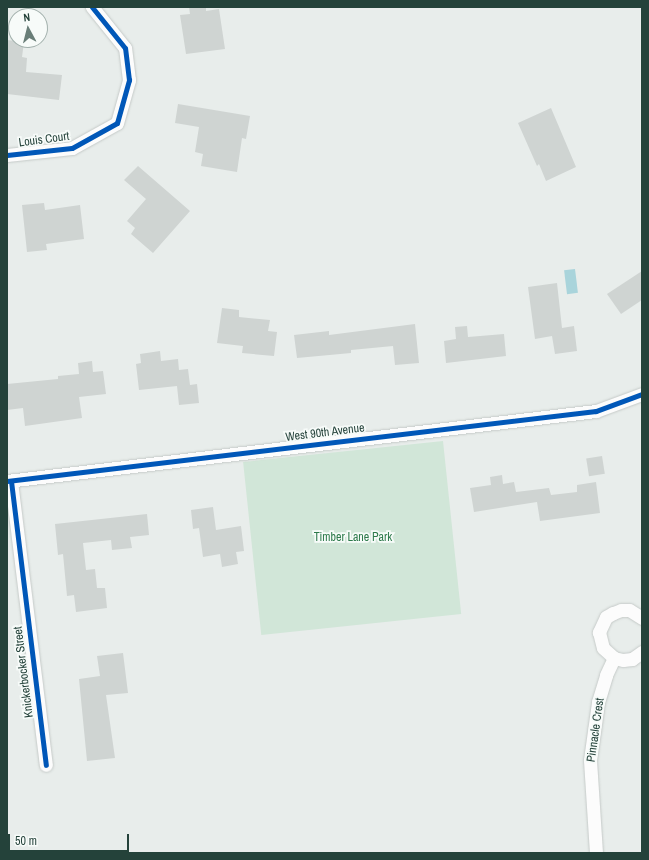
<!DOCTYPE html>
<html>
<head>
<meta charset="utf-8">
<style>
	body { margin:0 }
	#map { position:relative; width:649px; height:860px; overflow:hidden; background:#e8edeb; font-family:"Archivo Narrow",sans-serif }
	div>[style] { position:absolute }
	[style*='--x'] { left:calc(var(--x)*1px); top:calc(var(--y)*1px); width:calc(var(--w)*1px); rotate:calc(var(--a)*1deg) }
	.green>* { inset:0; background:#d1e6d8; transform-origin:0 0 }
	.water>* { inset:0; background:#a9d4db; transform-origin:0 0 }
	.building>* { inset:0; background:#cfd4d2; transform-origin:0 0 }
	.roads { filter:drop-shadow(0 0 1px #c5cac8) drop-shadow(0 0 1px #c5cac8) }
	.street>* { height:13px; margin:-6.5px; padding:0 6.5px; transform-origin:6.5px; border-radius:6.5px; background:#fcfcfc }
	.cycleway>* { height:5px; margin:-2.5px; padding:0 2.5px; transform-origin:2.5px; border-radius:2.5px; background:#0057b8 }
	span { translate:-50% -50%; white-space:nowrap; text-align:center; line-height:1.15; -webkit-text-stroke:3.5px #f7fbf9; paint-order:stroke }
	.street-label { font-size:12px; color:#24423a }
	.park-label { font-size:12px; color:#2d7a4b }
	.frame { position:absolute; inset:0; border:8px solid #24423a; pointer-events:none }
	.north { position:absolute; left:8px; top:8px; width:40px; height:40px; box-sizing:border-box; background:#f7fbf9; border:1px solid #a3b1ad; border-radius:50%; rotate:353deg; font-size:11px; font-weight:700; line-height:16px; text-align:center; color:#24423a }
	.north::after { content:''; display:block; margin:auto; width:14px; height:18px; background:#697e78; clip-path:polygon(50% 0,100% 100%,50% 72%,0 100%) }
	.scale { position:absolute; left:8px; top:834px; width:121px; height:18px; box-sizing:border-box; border:2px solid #24423a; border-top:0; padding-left:5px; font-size:12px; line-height:14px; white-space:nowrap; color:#24423a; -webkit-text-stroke:3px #f7fbf9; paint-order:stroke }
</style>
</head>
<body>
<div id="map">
	<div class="green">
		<div style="left:443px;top:441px;width:174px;height:201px;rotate:84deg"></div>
	</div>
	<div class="water">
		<div style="left:575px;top:269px;width:24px;height:11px;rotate:83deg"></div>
	</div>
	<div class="building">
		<div style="clip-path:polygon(189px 7px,206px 7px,206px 11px,219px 9px,225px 49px,186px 54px,180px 15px,190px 14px)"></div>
		<div style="clip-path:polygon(7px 40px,24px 42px,22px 57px,27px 58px,26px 72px,62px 75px,59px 100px,7px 94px)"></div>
		<div style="clip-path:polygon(178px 104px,250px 116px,246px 139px,242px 138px,237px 172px,201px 166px,203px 154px,195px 152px,199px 127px,175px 123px)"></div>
		<div style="clip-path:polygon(551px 108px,576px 167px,546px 181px,539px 164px,537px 166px,518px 123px)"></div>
		<div style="clip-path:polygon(138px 166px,190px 211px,153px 253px,131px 234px,135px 228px,127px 221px,146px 199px,124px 180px)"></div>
		<div style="clip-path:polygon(44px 203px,45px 210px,80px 205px,84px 239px,46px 244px,47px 250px,27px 252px,22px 205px)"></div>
		<div style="clip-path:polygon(642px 271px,642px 300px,621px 314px,607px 294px)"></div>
		<div style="clip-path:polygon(557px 283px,562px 328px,574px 326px,577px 351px,555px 354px,552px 336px,535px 339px,528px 287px)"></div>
		<div style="clip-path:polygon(222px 308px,239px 310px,239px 317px,270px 320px,268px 331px,277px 332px,274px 356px,242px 353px,243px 346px,217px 343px)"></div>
		<div style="clip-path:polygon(415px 324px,419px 363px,395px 365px,393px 346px,351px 350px,351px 353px,297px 358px,294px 335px,329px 331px,329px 335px)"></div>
		<div style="clip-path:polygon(467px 326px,468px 337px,504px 334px,506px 356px,446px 363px,444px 341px,456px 339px,455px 327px)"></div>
		<div style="clip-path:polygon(160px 351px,161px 361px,178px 359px,179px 370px,188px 369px,190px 385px,197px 384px,199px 403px,179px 405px,177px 386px,139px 390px,136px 364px,141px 363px,140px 354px)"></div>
		<div style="clip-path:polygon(92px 361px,93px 372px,103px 371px,106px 394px,79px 397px,82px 418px,25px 426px,23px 408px,7px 410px,7px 384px,58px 379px,58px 376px,79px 374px,78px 363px)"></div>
		<div style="left:602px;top:456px;width:18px;height:16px;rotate:81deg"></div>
		<div style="clip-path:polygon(502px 475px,503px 484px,514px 482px,516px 492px,549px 488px,551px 495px,577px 492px,577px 485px,596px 482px,600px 513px,540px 521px,537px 502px,474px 512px,470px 488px,491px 485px,490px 477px)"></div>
		<div style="clip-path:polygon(213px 507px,216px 530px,241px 526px,244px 551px,236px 552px,238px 564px,222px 567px,220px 554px,203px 557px,199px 528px,193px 529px,191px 510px)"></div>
		<div style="clip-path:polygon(147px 514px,149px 535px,130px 537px,132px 548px,112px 550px,111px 540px,83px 543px,86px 570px,95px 569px,97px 588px,105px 588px,107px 608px,76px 612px,74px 595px,67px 596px,63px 554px,58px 555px,55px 524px)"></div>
		<div style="clip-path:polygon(123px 653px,128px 693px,106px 695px,115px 758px,87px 761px,79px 679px,100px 676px,97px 656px)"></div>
	</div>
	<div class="roads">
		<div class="street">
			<div style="--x:7;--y:155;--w:65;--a:-6.1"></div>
			<div style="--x:72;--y:148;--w:51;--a:-29.1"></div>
			<div style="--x:117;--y:123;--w:45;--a:-74.4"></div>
			<div style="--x:129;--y:80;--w:32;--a:-97"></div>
			<div style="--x:125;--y:48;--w:53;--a:-128.8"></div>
			<div style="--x:7;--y:481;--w:593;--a:-6.78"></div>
			<div style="--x:596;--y:411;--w:49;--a:-20.3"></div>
			<div style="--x:11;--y:481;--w:286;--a:83"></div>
			<div style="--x:642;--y:618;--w:15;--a:-148"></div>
			<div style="--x:629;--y:610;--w:8;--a:180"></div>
			<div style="--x:621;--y:610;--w:9;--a:159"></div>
			<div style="--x:613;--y:613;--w:8;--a:150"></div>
			<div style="--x:606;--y:617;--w:17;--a:115"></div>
			<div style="--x:599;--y:632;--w:16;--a:76"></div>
			<div style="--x:603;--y:648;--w:15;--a:42"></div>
			<div style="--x:614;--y:658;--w:9;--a:13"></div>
			<div style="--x:623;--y:660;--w:9;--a:-6"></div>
			<div style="--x:632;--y:659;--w:12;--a:-35"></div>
			<div style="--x:596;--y:853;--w:93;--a:-93.7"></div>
			<div style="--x:590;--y:760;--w:59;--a:-82.1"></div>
			<div style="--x:598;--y:702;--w:28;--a:-73"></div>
			<div style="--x:606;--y:675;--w:19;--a:-65"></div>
		</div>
	</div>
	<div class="cycleway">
		<div style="--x:7;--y:155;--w:65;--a:-6.1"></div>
		<div style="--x:72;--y:148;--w:51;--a:-29.1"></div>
		<div style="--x:117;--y:123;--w:45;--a:-74.4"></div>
		<div style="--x:129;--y:80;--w:32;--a:-97"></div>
		<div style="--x:125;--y:48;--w:53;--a:-128.8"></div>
		<div style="--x:7;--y:481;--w:593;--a:-6.78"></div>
		<div style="--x:596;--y:411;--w:49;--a:-20.3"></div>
		<div style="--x:11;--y:481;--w:286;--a:83"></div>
	</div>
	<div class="street-label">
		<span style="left:44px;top:140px;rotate:-8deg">Louis Court</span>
		<span style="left:325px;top:433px;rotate:-7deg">West 90th Avenue</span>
		<span style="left:24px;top:672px;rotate:-97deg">Knickerbocker Street</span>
		<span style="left:596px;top:730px;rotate:-82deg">Pinnacle Crest</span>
	</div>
	<div class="park-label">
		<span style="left:353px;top:538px">Timber Lane Park</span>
	</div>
	<div class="frame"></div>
	<div class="north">N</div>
	<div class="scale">50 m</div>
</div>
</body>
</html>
